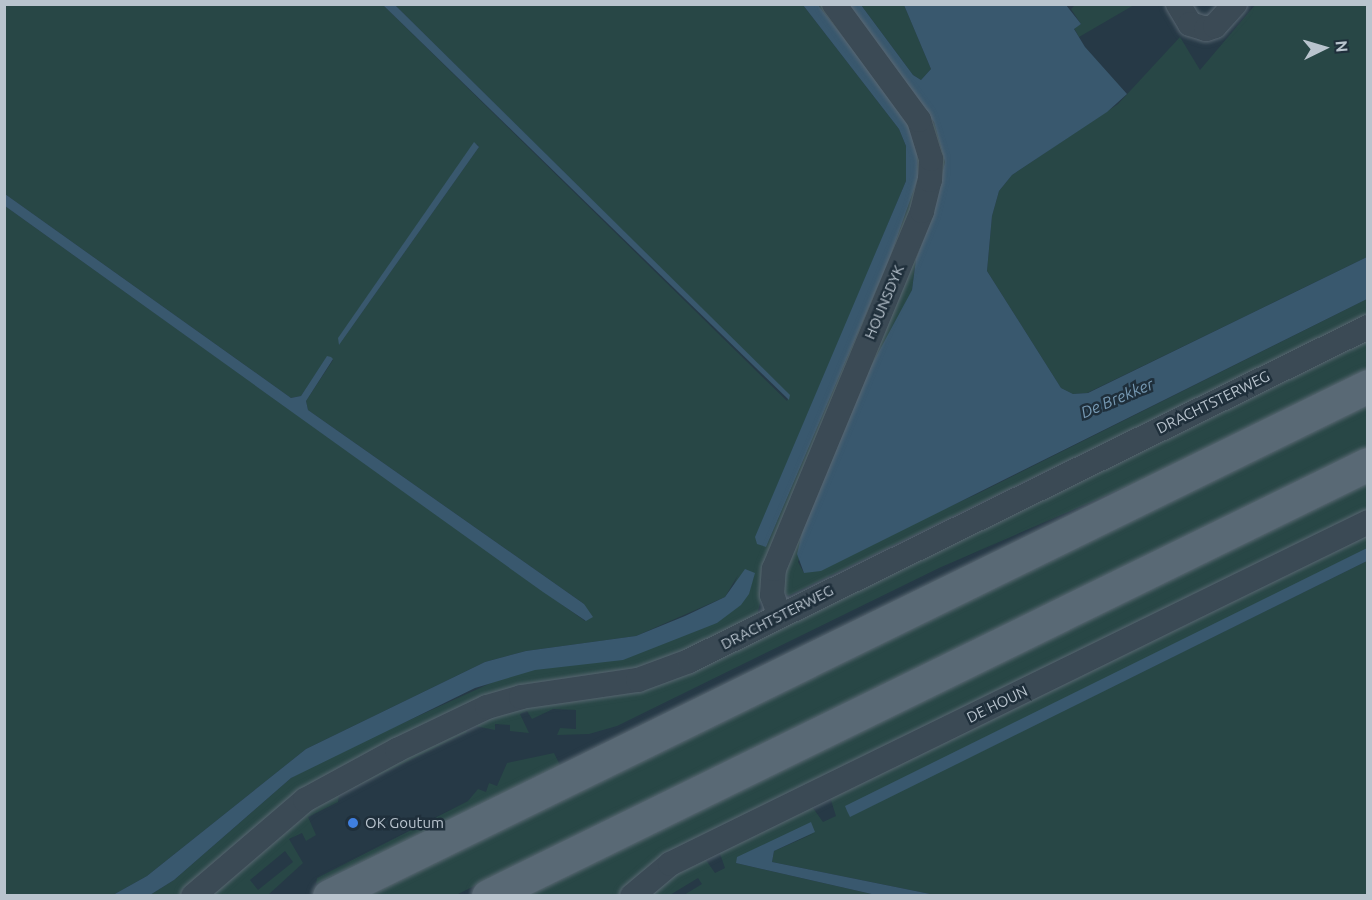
<!DOCTYPE html>
<html>
<head>
<meta charset="utf-8">
<style>
	body { margin:0 }
	#map { position:relative; width:1372px; height:900px; overflow:hidden; background:#263946; font-family:Ubuntu,sans-serif }
	div>[style] { position:absolute }
	[style*='--x'] { left:calc(var(--x)*1px); top:calc(var(--y)*1px); width:calc(var(--w)*1px); rotate:calc(var(--a)*1deg) }
	.green>* { inset:0; background:#284746 }
	.water>* { inset:0; background:#39586e }
	.roads { filter:drop-shadow(0 0 2px #596772) drop-shadow(0 0 2px #596772) }
	.minor>* { height:24px; margin:-12px; padding:0 12px; transform-origin:12px; border-radius:12px; background:#3b4a55 }
	.primary>* { height:33px; margin:-16.5px; padding:0 16.5px; transform-origin:16.5px; border-radius:16.5px; background:#596975 }
	.dots>* { width:16px; height:16px; translate:-50% -50%; box-sizing:border-box; border:3px solid #1f2f3b; border-radius:50% }
	span { translate:-50% -50%; white-space:nowrap; text-align:center; line-height:1.15; -webkit-text-stroke:5px #1f2f3b; paint-order:stroke }
	.street-label { font-size:15px; color:#b9c4ce }
	.poi-label { font-size:15px; color:#b9c4ce }
	.left { translate:0 -50%; text-align:left }
	.water-label { font-size:16px; color:#779ab4; font-style:italic }
	.frame { position:absolute; inset:0; border:6px solid #b9c4ce; pointer-events:none }
	.north { position:absolute; left:1294px; top:18px; width:60px; height:60px; -webkit-text-stroke:4px #1f2f3b; paint-order:stroke; rotate:85deg; font-size:16px; font-weight:700; line-height:24px; text-align:center; color:#b9c4ce }
	.north::after { content:''; display:block; margin:auto; width:21px; height:27px; background:#b9c4ce; clip-path:polygon(50% 0,100% 100%,50% 72%,0 100%) }
</style>
</head>
<body>
<div id="map">
	<div class="green">
		<div style="clip-path:polygon(evenodd,5px 5px,383px 5px,787px 401px,789px 395px,395px 5px,803px 5px,899px 129px,906px 146px,906px 181px,809px 414px,766px 547px,889px 260px,918px 178px,901px 111px,818px 5px,828px 5px,908px 111px,925px 182px,769px 568px,757px 615px,712px 639px,636px 671px,486px 699px,178px 896px,150px 895px,174px 880px,291px 778px,317px 762px,504px 677px,717px 623px,738px 575px,725px 597px,636px 636px,526px 651px,485px 662px,306px 749px,147px 876px,113px 895px,5px 895px,5px 206px,585px 621px,584px 604px,308px 410px,306px 401px,333px 360px,327px 357px,301px 396px,291px 398px,5px 194px,5px 5px,477px 144px,479px 147px,339px 345px,477px 144px)"></div>
		<div style="clip-path:polygon(861px 5px,904px 5px,931px 69px,921px 80px,913px 75px)"></div>
		<div style="clip-path:polygon(1075px 5px,1134px 5px,1079px 37px,1074px 28px,1081px 24px,1071px 9px)"></div>
		<div style="clip-path:polygon(1255px 5px,1367px 5px,1367px 257px,1087px 393px,1073px 394px,1061px 388px,987px 271px,992px 216px,999px 191px,1012px 175px,1118px 104px,1180px 37px,1200px 70px)"></div>
		<div style="clip-path:polygon(920px 101px,941px 135px,945px 162px,938px 195px,916px 259px,912px 290px,798px 562px,804px 573px,977px 494px,1367px 299px,1367px 316px,788px 596px,779px 586px,924px 213px)"></div>
		<div style="clip-path:polygon(1367px 338px,1367px 371px,1181px 463px,939px 568px,617px 726px,589px 734px,557px 735px,560px 728px,576px 729px,576px 710px,553px 709px,532px 719px,527px 711px,520px 714px,529px 733px,510px 731px,510px 725px,495px 724px,495px 730px,470px 725px,505px 711px,627px 691px)"></div>
		<div style="clip-path:polygon(1367px 401px,1367px 449px,652px 800px,456px 895px,357px 896px)"></div>
		<div style="clip-path:polygon(1367px 478px,1367px 514px,624px 895px,518px 896px)"></div>
		<div style="clip-path:polygon(1367px 531px,1367px 548px,850px 816px,1367px 561px,1367px 895px,935px 895px,772px 862px,774px 851px,815px 833px,736px 863px,876px 895px,684px 895px,702px 884px,698px 878px,670px 895px,642px 896px,699px 857px,706px 860px,715px 873px,725px 868px,718px 848px,810px 804px,823px 822px,836px 816px,829px 794px)"></div>
		<div style="clip-path:polygon(evenodd,465px 728px,467px 732px,339px 795px,338px 802px,308px 817px,316px 835px,306px 841px,302px 833px,289px 839px,303px 863px,268px 895px,206px 896px,327px 797px,465px 728px,285px 851px,293px 862px,258px 890px,250px 880px,285px 851px)"></div>
		<div style="clip-path:polygon(554px 753px,561px 767px,316px 884px,317px 878px,468px 801px,478px 789px,486px 792px,489px 783px,497px 786px,507px 763px)"></div>
	</div>
	<div class="water">
		<div style="clip-path:polygon(383px 5px,395px 5px,790px 395px,789px 400px)"></div>
		<div style="clip-path:polygon(803px 5px,818px 5px,901px 111px,917px 145px,918px 178px,889px 260px,766px 547px,757px 544px,755px 537px,906px 181px,906px 146px,899px 129px)"></div>
		<div style="clip-path:polygon(847px 5px,861px 5px,913px 75px,921px 80px,931px 69px,904px 5px,1066px 5px,1081px 24px,1074px 29px,1085px 47px,1127px 94px,1107px 112px,1012px 175px,999px 191px,992px 216px,987px 271px,1061px 388px,1073px 394px,1088px 393px,1367px 257px,1367px 299px,821px 571px,804px 573px,797px 554px,805px 520px,871px 366px,912px 290px,916px 259px,930px 223px,945px 162px,934px 122px)"></div>
		<div style="clip-path:polygon(474px 142px,479px 147px,339px 345px,338px 338px)"></div>
		<div style="clip-path:polygon(5px 194px,291px 398px,301px 396px,327px 356px,331px 357px,333px 359px,306px 401px,308px 410px,584px 604px,593px 617px,586px 621px,543px 592px,5px 206px)"></div>
		<div style="clip-path:polygon(1367px 548px,1367px 561px,850px 817px,847px 811px,845px 806px)"></div>
		<div style="clip-path:polygon(745px 569px,755px 573px,749px 594px,741px 605px,717px 623px,623px 660px,535px 670px,475px 688px,291px 778px,174px 880px,150px 895px,113px 895px,147px 876px,306px 749px,485px 662px,526px 651px,636px 636px,685px 616px,725px 597px)"></div>
		<div style="clip-path:polygon(811px 822px,815px 832px,774px 851px,772px 862px,935px 895px,876px 895px,736px 863px,737px 857px)"></div>
	</div>
	<div class="roads">
		<div class="minor">
			<div style="--x:1178;--y:4;--w:23;--a:59"></div>
			<div style="--x:1190;--y:24;--w:17;--a:17"></div>
			<div style="--x:1206;--y:29;--w:9;--a:-18"></div>
			<div style="--x:1215;--y:26;--w:30;--a:-48"></div>
			<div style="--x:779;--y:614;--w:20;--a:-110"></div>
			<div style="--x:772;--y:595;--w:26;--a:-86"></div>
			<div style="--x:774;--y:569;--w:387;--a:-67.5"></div>
			<div style="--x:922;--y:211;--w:32;--a:-76"></div>
			<div style="--x:930;--y:180;--w:21;--a:-87"></div>
			<div style="--x:931;--y:159;--w:41;--a:-107.1"></div>
			<div style="--x:919;--y:120;--w:144;--a:-126.2"></div>
			<div style="--x:193;--y:896;--w:148;--a:-40.6"></div>
			<div style="--x:305;--y:800;--w:105;--a:-28.5"></div>
			<div style="--x:397;--y:750;--w:100;--a:-25.5"></div>
			<div style="--x:487;--y:707;--w:35;--a:-16"></div>
			<div style="--x:521;--y:697;--w:118;--a:-8.3"></div>
			<div style="--x:638;--y:680;--w:54;--a:-20.4"></div>
			<div style="--x:689;--y:661;--w:757;--a:-26.19"></div>
			<div style="--x:632;--y:896;--w:50;--a:-40.1"></div>
			<div style="--x:670;--y:864;--w:777;--a:-26.1"></div>
		</div>
		<div class="primary">
			<div style="--x:329;--y:896;--w:1157;--a:-26.14"></div>
			<div style="--x:488;--y:896;--w:980;--a:-26.15"></div>
		</div>
	</div>
	<div class="dots">
		<div style="left:353px;top:823px;background:#3f7fe0"></div>
	</div>
	<div class="street-label">
		<span style="left:884px;top:302px;rotate:-67deg">HOUNSDYK</span>
		<span style="left:1213px;top:402px;rotate:-26deg">DRACHTSTERWEG</span>
		<span style="left:777px;top:617px;rotate:-27deg">DRACHTSTERWEG</span>
		<span style="left:997px;top:704px;rotate:-26deg">DE HOUN</span>
	</div>
	<div class="poi-label">
		<span class="left" style="left:365px;top:823px">OK Goutum</span>
	</div>
	<div class="water-label">
		<span style="left:1117px;top:398px;rotate:-23deg">De Brekker</span>
	</div>
	<div class="frame"></div>
	<div class="north">N</div>
</div>
</body>
</html>
